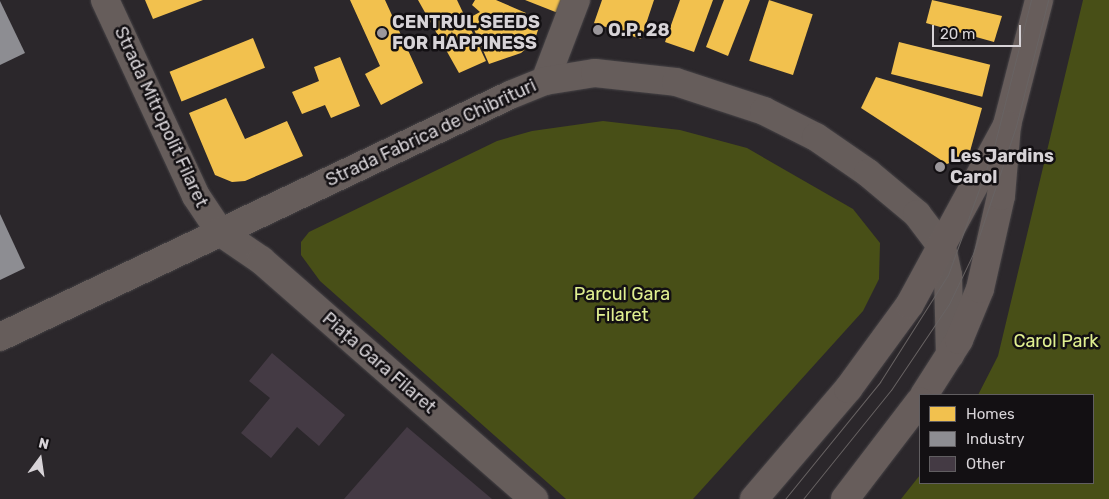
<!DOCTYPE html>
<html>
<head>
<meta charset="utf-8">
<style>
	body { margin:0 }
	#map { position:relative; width:1109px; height:499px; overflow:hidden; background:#2b272b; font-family:Rubik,sans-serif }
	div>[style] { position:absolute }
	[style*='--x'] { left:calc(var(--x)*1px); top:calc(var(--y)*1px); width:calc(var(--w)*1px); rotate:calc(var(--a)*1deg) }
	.green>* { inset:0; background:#484f17 }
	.homes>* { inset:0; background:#f2c14e; transform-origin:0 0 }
	.industry>* { inset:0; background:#8d8d92 }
	.building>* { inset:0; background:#443a44 }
	.roads { filter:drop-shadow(0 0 1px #464346) drop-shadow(0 0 1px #464346) }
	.minor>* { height:28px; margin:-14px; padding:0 14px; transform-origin:14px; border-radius:14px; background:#665d5b }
	.major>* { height:28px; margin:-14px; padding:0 14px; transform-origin:14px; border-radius:14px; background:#675d5b }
	.tram>* { height:1px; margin:-0.5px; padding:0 0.5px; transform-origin:0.5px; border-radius:0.5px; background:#686363 }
	.dots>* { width:14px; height:14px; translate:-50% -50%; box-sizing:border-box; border:2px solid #131013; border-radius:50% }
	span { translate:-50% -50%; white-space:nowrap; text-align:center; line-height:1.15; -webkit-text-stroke:5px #131013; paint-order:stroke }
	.poi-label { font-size:18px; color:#d7d3d7; font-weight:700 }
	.left { translate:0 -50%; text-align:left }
	.street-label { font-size:18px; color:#d7d3d7 }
	.park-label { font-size:18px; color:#e0ef90 }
	.legend { position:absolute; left:919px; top:394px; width:175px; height:90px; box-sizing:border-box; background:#131013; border:1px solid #615e61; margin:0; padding:6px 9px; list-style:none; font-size:15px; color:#d7d3d7 }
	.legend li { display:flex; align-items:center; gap:10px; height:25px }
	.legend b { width:25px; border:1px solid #615e61 }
	.north { position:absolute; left:15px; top:434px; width:50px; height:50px; -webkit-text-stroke:4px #131013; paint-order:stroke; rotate:14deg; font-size:14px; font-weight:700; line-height:20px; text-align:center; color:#d7d3d7 }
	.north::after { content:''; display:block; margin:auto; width:18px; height:22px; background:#d7d3d7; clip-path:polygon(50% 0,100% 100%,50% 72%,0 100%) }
	.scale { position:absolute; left:932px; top:25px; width:89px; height:22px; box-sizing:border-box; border:2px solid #d7d3d7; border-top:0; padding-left:6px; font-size:15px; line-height:18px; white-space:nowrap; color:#d7d3d7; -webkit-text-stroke:4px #131013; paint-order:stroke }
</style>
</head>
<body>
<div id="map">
	<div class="green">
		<div style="clip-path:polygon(1083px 0,1109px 0,1109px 499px,901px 499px,920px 475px,920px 483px,1093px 483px,1093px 395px,978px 395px,998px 356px)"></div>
		<div style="clip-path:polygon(603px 121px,680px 130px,747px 148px,853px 209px,880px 243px,879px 279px,863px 311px,693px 499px,566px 499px,320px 281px,301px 255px,301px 242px,309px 232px,497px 141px,532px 131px)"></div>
	</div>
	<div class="homes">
		<div style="clip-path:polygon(145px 0,203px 0,153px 19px)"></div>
		<div style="clip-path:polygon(350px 0,385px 0,423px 83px,381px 105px,365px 74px,380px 66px)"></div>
		<div style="clip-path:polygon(418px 0,457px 0,486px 61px,459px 73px)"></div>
		<div style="clip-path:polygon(475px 0,496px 0,526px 13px,523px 21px,539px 27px,534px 42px,521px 53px,489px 64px,469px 18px,480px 12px,472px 5px)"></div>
		<div style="clip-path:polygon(525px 0,563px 0,558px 13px)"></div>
		<div style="clip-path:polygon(602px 0,654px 0,641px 39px,594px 23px)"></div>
		<div style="clip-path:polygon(680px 0,713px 0,694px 52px,665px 42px)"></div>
		<div style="clip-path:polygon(724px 0,750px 0,728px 56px,706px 47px)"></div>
		<div style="left:769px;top:0;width:46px;height:64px;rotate:18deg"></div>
		<div style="clip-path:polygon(932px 0,1002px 16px,994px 42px,926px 23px)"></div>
		<div style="left:253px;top:38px;width:32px;height:90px;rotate:68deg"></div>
		<div style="left:899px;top:42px;width:94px;height:33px;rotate:14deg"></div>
		<div style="clip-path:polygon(340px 57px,360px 106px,331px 118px,325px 105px,302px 114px,292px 92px,319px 81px,314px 67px)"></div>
		<div style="clip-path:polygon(876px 77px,982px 108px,969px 155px,947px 164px,861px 108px)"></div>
		<div style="clip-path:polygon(226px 98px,245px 139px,287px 121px,303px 156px,245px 181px,232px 182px,215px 175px,189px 113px)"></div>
	</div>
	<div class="industry">
		<div style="clip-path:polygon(0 1px,25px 53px,0 65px)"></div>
		<div style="clip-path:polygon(0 214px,25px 268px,0 280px)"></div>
	</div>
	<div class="building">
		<div style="clip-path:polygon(272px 353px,345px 415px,319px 446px,297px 427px,271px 458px,241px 433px,270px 398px,249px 381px)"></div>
		<div style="clip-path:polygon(407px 427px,492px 499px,344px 499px)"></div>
	</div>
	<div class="roads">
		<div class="minor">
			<div style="--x:105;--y:0;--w:216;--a:65.1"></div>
			<div style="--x:196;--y:196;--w:43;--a:56.3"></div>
			<div style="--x:220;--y:232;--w:50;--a:34.3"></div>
			<div style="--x:261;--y:260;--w:363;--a:41.2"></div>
			<div style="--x:545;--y:81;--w:87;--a:-69.1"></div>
			<div style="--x:0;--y:337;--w:565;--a:-25.38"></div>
			<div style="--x:510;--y:95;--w:38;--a:-22"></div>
			<div style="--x:545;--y:81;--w:51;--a:-9.1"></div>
			<div style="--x:595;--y:73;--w:81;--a:6.3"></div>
			<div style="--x:676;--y:82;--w:93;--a:18.2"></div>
			<div style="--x:764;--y:111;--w:58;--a:26.6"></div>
			<div style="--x:816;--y:137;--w:63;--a:34.7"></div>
			<div style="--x:868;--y:173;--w:64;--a:39.9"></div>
			<div style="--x:917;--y:214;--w:41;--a:52.9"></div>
			<div style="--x:942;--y:247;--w:29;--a:78"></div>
			<div style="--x:948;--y:275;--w:80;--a:88.6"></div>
		</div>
		<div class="major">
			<div style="--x:924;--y:395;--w:65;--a:-57.5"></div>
			<div style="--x:959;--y:340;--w:55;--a:-67.6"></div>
			<div style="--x:980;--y:289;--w:95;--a:-77.3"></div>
			<div style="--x:1001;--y:196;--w:71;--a:-85.2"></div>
			<div style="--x:1007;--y:125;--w:129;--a:-75.6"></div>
			<div style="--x:754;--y:499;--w:145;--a:-49.5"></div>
			<div style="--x:848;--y:389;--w:105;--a:-53.9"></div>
			<div style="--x:910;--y:304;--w:204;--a:-61.5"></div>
			<div style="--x:845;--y:499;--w:123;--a:-52.6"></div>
		</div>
	</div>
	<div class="tram">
		<div style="--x:785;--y:499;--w:151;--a:-50.9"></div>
		<div style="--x:880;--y:382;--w:127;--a:-57.6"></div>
		<div style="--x:948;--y:275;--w:132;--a:-70.1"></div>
		<div style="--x:993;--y:151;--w:156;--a:-75.9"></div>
		<div style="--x:803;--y:499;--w:140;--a:-51.1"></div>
		<div style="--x:891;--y:390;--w:104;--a:-56"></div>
		<div style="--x:949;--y:304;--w:55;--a:-64.4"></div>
		<div style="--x:973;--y:254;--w:135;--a:-71.4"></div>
		<div style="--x:1016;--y:126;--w:130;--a:-75.7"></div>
	</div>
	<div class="dots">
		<div style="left:598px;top:30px;background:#9b979b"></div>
		<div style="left:382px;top:33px;background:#9b979b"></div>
		<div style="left:940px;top:167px;background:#9b979b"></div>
	</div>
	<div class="poi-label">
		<span class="left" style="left:392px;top:33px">CENTRUL SEEDS<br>FOR HAPPINESS</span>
		<span class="left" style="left:608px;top:30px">O.P. 28</span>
		<span class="left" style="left:950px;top:167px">Les Jardins<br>Carol</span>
	</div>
	<div class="street-label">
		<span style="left:161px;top:117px;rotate:65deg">Strada Mitropolit Filaret</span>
		<span style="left:431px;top:133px;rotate:-25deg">Strada Fabrica de Chibrituri</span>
		<span style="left:379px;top:363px;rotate:41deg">Piața Gara Filaret</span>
	</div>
	<div class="park-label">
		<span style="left:622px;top:305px">Parcul Gara<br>Filaret</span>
		<span style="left:1056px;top:341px">Carol Park</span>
	</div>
	<ul class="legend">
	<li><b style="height:14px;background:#f2c14e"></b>Homes</li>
	<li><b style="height:14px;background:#8d8d92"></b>Industry</li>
	<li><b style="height:14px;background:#443a44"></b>Other</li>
	</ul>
	<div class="north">N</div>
	<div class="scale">20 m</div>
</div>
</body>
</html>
